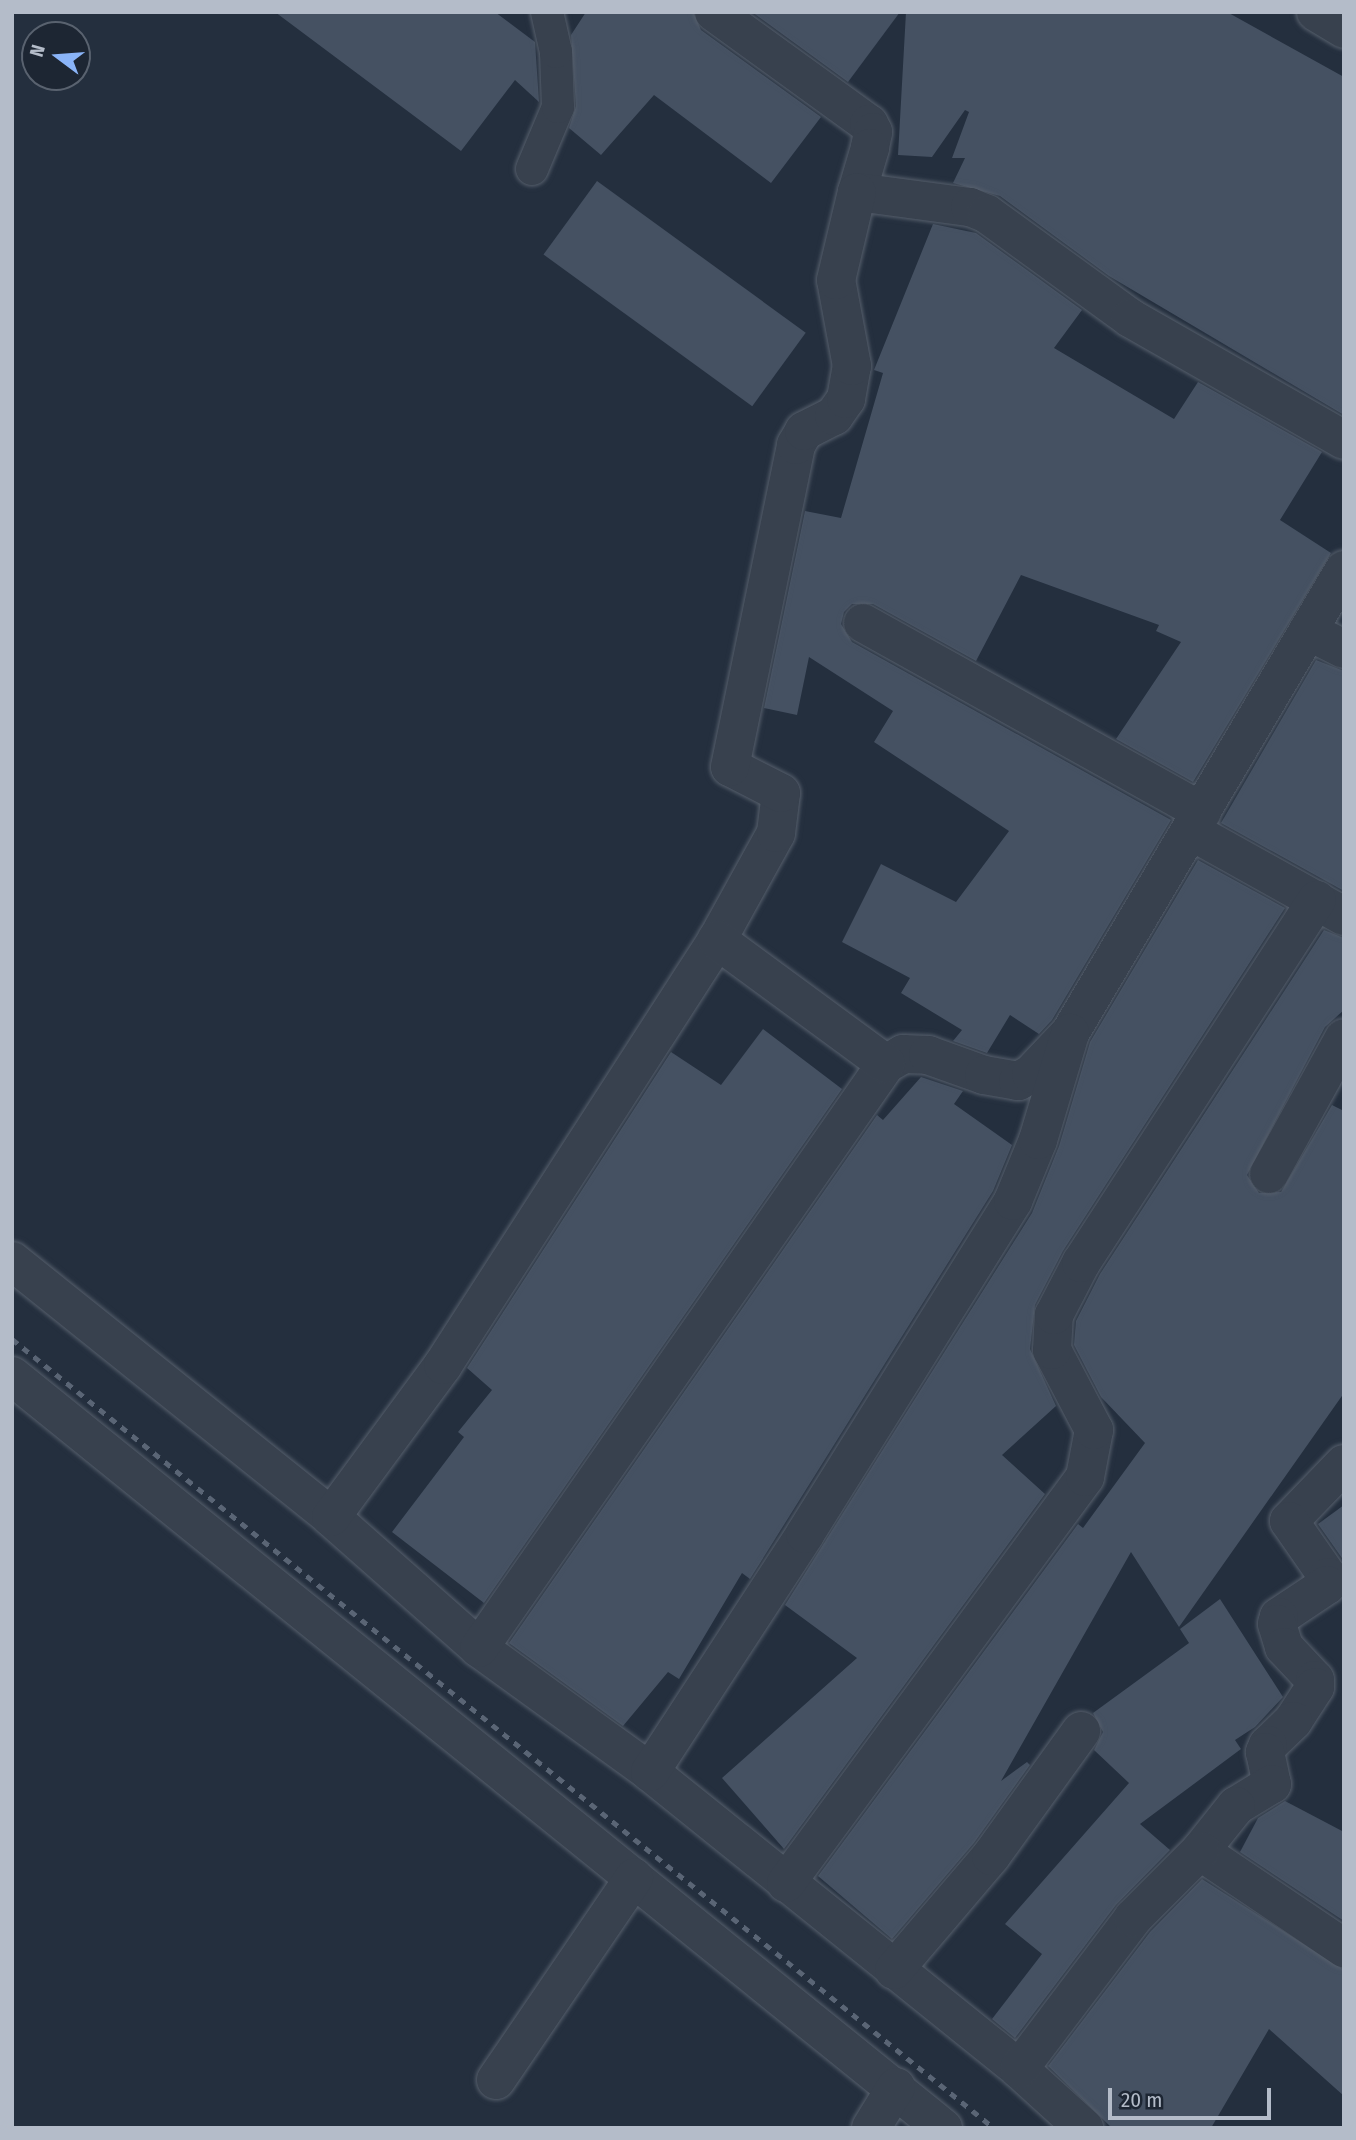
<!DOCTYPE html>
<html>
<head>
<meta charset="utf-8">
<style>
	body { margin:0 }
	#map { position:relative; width:1356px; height:2140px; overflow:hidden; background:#242f3e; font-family:"Fira Sans Condensed",sans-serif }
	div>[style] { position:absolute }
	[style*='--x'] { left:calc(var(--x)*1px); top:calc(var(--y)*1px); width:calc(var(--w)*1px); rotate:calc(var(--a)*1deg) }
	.building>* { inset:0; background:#455162; transform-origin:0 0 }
	.roads { filter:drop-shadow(0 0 2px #565f6c) drop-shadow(0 0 2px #565f6c) }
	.lane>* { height:32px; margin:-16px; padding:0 16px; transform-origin:16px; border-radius:16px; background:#38414e }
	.street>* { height:38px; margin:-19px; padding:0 19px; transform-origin:19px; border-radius:19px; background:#38414e }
	.rail>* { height:5px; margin-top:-2.5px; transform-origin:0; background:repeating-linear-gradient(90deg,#5a6575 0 7px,transparent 0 14px) }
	span { translate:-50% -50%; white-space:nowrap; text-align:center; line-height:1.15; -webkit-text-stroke:5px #1d2633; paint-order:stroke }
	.frame { position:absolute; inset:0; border:14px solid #b4bcc9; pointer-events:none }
	.north { position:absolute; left:21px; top:21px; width:70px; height:70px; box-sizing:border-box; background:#1d2633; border:2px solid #59626f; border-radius:50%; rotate:286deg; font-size:19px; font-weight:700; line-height:28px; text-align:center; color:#b4bcc9 }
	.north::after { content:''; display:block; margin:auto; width:24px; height:32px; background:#8ab4f8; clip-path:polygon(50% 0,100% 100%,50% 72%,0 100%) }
	.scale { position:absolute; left:1108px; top:2088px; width:163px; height:32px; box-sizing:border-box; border:4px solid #b4bcc9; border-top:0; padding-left:9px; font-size:21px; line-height:24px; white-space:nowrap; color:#b4bcc9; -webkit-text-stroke:5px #1d2633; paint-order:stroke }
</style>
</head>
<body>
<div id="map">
	<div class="building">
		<div style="clip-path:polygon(275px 12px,495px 12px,535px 42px,539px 102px,515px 80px,461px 151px)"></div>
		<div style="clip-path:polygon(586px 12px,693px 12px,701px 30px,821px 117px,771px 183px,654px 95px,601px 155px,569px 128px,576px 106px,571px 35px)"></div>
		<div style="clip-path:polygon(752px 12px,900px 12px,848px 82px)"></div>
		<div style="clip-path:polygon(906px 12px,1227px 12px,1344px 77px,1344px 415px,1109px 276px,1000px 196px,953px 183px,965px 158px,952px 158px,969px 112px,965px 110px,932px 157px,898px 155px)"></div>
		<div style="left:597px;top:181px;width:258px;height:91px;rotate:36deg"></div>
		<div style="clip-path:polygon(933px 224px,976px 233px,1082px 310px,1054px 348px,1174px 419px,1198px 382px,1322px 452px,1280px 520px,1331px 553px,1193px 782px,1116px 739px,1181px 642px,1156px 631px,1159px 625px,1021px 575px,976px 661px,873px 604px,852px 604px,844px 612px,841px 624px,852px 642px,1171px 820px,1052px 1020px,1039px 1034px,1010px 1015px,987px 1053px,953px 1041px,962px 1030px,901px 993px,910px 978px,842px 942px,881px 864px,956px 902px,1009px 831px,874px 742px,893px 711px,809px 657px,797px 715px,764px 708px,805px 511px,841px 518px,883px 373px,874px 370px)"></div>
		<div style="clip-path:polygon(1316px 660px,1344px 671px,1344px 891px,1221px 823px)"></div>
		<div style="clip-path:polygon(1198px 860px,1285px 908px,1063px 1251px,1035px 1305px,1030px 1349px,1056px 1406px,1002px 1455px,1045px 1494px,784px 1849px,722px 1778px,857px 1658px,785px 1605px,1032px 1213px,1059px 1146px,1090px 1042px)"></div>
		<div style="clip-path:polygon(1324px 930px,1344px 938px,1344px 1010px,1325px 1027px,1247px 1175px,1259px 1193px,1281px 1192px,1332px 1105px,1344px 1111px,1344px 1393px,1179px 1627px,1131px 1552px,1001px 1781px,1027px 1762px,1030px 1765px,974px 1843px,892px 1939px,818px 1876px,1078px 1524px,1083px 1528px,1145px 1443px,1101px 1397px,1074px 1345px,1076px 1321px,1100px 1274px)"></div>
		<div style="clip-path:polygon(763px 1029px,842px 1089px,484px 1603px,392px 1532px,464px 1437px,458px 1432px,492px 1390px,467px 1368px,671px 1052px,721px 1085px)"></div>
		<div style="clip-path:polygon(921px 1077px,963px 1091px,954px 1104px,1012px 1145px,993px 1191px,750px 1579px,742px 1573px,679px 1679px,668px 1672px,623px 1726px,509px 1643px,877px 1115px,883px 1120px)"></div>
		<div style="clip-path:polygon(1344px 1505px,1344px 1561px,1318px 1524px)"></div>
		<div style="clip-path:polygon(1220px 1599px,1283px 1697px,1255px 1727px,1235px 1740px,1241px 1749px,1140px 1824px,1170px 1850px,1116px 1905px,1015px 2038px,992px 2019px,1042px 1954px,1005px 1924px,1129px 1783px,1094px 1750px,1103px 1732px,1093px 1713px,1189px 1643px,1180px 1629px)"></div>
		<div style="clip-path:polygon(1285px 1801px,1344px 1832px,1344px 1921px,1240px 1852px,1258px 1818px)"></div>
		<div style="clip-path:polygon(1202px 1879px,1344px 1970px,1344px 2096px,1269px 2029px,1211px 2128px,1112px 2128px,1048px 2066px,1150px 1932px)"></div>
	</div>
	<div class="roads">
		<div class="lane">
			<div style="--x:532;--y:169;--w:67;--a:-67.2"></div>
			<div style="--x:558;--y:107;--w:55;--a:-92.1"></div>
			<div style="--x:556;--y:52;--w:41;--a:-102.7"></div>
		</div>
		<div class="street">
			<div style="--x:714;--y:12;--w:191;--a:35.9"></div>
			<div style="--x:869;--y:124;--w:9;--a:63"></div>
			<div style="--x:873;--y:132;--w:16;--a:101"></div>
			<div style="--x:870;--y:148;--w:46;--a:106.5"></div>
			<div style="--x:857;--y:192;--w:114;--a:7.6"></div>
			<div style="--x:970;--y:207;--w:18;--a:22"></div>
			<div style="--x:987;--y:214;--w:177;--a:36"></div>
			<div style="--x:1130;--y:318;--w:246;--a:29.7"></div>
			<div style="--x:1316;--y:12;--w:33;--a:31"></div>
			<div style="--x:863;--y:623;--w:388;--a:29.1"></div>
			<div style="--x:1308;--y:631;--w:40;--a:26.6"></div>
			<div style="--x:1191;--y:831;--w:175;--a:29.1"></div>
			<div style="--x:886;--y:1064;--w:20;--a:-30"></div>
			<div style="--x:903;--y:1054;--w:25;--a:2"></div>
			<div style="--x:928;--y:1055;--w:59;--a:19.7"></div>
			<div style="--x:984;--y:1075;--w:35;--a:10"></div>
			<div style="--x:1018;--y:1081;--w:15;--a:-28"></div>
			<div style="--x:1031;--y:1074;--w:57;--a:-46.4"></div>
			<div style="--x:1070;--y:1033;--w:538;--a:-59.38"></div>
			<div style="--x:1269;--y:1174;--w:155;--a:-61.1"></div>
			<div style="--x:12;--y:1261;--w:409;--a:38.7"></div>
			<div style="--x:331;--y:1517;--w:198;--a:41.5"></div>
			<div style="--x:479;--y:1648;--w:211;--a:35.9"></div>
			<div style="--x:650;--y:1772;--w:474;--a:38.8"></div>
			<div style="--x:1019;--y:2069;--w:88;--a:42.2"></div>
			<div style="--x:12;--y:1376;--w:1197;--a:38.93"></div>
			<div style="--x:1344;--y:1464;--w:79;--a:134"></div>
			<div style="--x:1289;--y:1521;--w:68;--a:55.1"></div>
			<div style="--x:1328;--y:1577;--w:8;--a:97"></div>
			<div style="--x:1327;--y:1585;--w:58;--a:146.3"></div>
			<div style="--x:1279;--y:1617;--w:7;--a:106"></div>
			<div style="--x:1277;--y:1624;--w:24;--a:73"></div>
			<div style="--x:1284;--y:1647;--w:45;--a:46.8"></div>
			<div style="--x:1315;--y:1680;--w:7;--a:90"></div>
			<div style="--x:1315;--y:1687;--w:40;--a:122.9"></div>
			<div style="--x:1293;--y:1721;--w:35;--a:136"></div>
			<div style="--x:1268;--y:1745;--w:8;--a:113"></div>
			<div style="--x:1265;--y:1752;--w:33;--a:78"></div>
			<div style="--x:1272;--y:1784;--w:42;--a:148.6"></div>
			<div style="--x:1236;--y:1806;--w:58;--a:128.7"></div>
			<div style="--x:1200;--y:1851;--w:174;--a:34"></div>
			<div style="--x:331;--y:1517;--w:189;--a:-53.6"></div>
			<div style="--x:443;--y:1365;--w:506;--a:-57.19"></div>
			<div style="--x:717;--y:940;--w:122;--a:-61.1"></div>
			<div style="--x:776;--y:833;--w:40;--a:-82.9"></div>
			<div style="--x:781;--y:793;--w:57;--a:-153"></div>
			<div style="--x:730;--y:767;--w:329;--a:-78.4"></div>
			<div style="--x:796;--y:445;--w:16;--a:-60"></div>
			<div style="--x:804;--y:431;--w:34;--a:-27"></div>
			<div style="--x:834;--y:416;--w:21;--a:-55"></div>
			<div style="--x:846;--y:399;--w:34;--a:-80"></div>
			<div style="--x:852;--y:366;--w:87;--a:-100.5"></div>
			<div style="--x:836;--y:280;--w:90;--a:-76.6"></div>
			<div style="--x:479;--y:1648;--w:712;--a:-55.13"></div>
			<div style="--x:886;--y:1064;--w:210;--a:-143.7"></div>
			<div style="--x:650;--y:1772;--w:284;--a:-56.9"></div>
			<div style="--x:805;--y:1534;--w:393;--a:-58"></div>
			<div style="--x:1013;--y:1201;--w:66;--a:-67.7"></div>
			<div style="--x:1038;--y:1140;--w:112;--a:-73.3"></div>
			<div style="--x:786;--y:1883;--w:504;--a:-53.63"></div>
			<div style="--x:1085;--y:1477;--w:48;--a:-79.2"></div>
			<div style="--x:1094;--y:1430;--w:90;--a:-117.7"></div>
			<div style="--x:1052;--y:1350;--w:35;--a:-87"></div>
			<div style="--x:1054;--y:1315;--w:59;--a:-62.6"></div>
			<div style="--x:1081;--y:1263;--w:433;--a:-57"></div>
			<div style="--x:894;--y:1970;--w:150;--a:-49.6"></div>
			<div style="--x:991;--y:1856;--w:154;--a:-54.2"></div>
			<div style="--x:1019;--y:2069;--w:189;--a:-52.9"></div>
			<div style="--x:1133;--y:1918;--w:95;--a:-45"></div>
			<div style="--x:496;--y:2080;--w:245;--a:-55.7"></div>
			<div style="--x:871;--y:2128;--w:48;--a:-58.6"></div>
		</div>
	</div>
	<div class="rail">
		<div style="--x:12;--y:1339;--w:1260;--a:38.78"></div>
	</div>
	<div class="frame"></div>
	<div class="north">N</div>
	<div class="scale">20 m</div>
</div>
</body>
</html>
